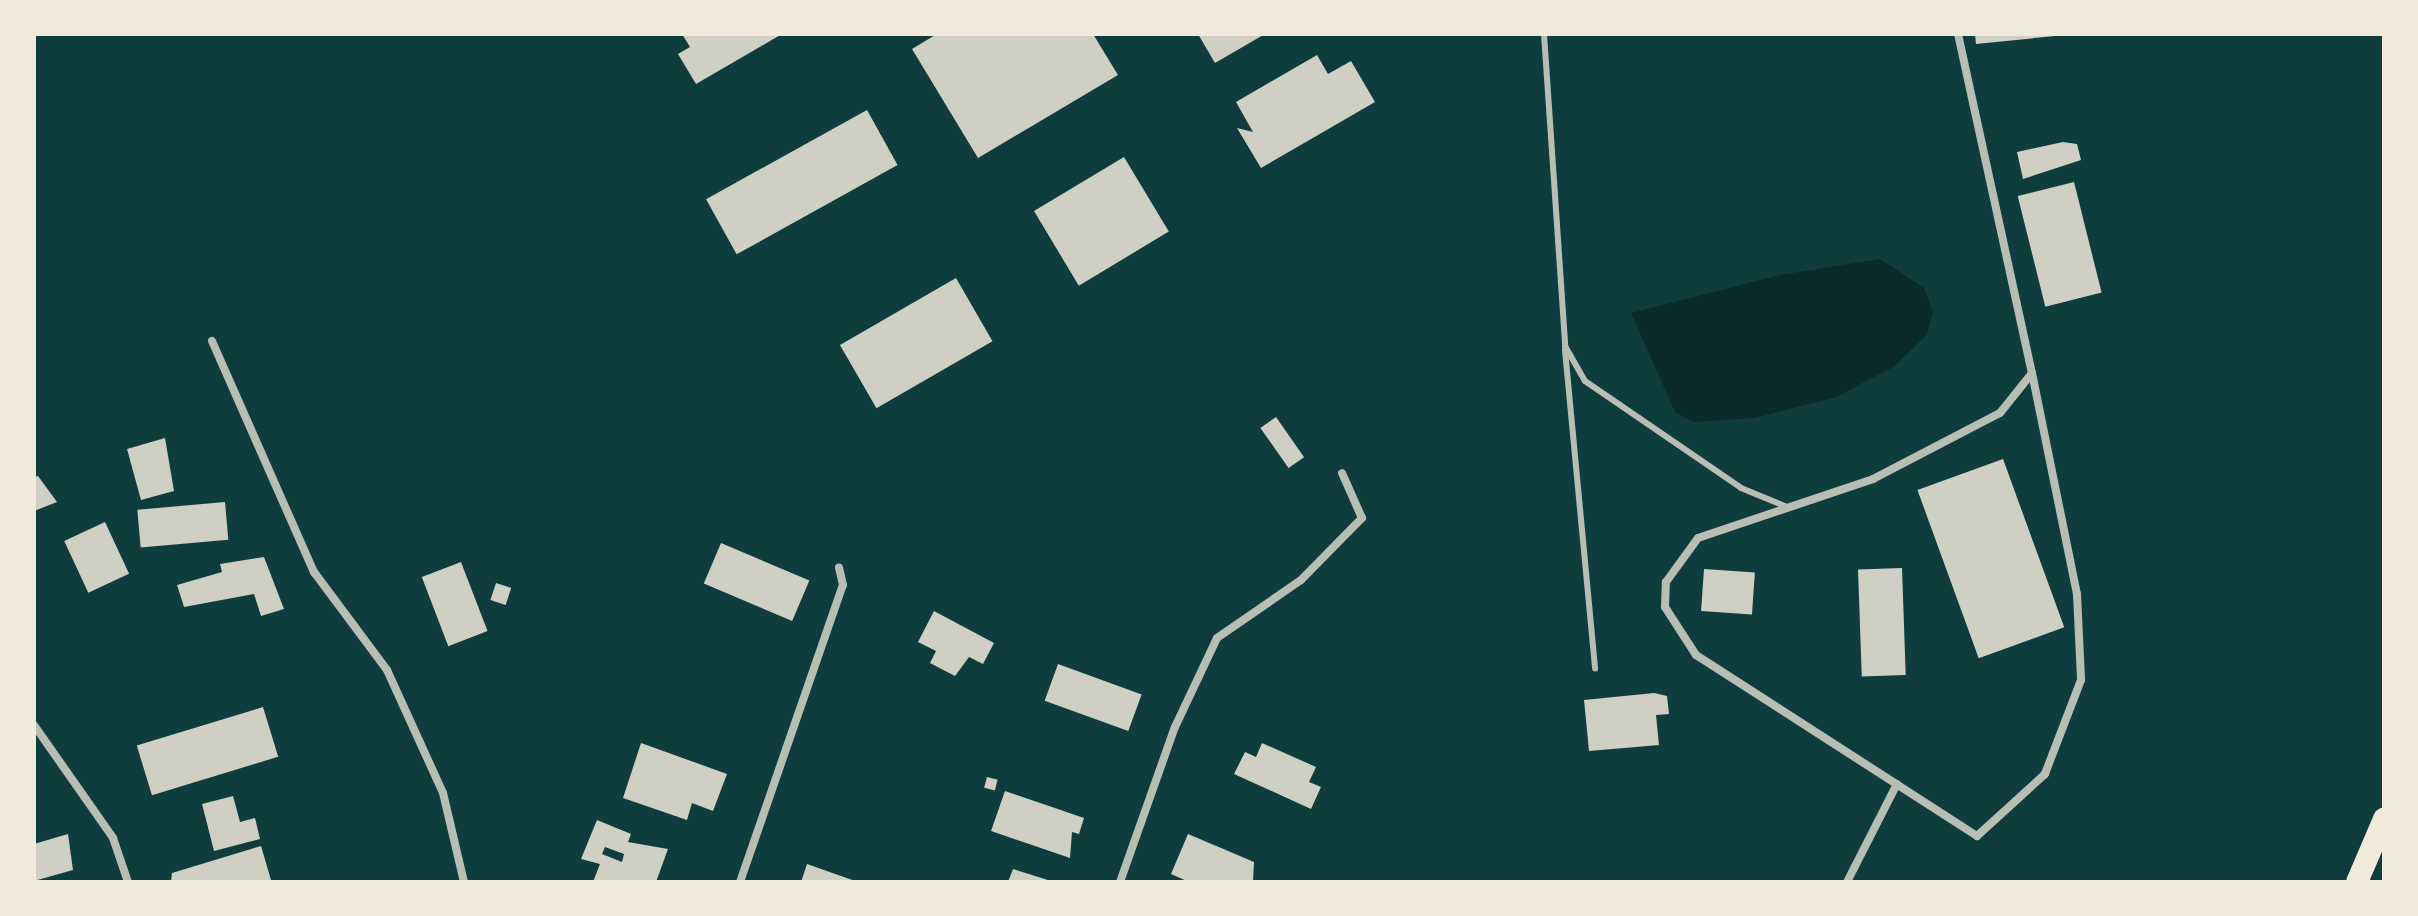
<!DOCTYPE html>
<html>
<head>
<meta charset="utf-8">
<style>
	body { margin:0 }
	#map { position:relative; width:2418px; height:916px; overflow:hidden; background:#0f3d3e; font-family:Spectral,serif }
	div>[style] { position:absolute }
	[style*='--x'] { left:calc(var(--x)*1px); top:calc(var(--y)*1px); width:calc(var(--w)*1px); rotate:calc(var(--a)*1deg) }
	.water>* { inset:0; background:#0a2a2b }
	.building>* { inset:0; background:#cfcfc3; transform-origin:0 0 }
	.service>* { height:6px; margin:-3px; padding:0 3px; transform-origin:3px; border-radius:3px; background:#b8beb3 }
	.minor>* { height:8px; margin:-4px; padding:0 4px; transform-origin:4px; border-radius:4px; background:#b8beb3 }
	.trunk>* { height:22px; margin:-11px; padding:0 11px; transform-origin:11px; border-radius:11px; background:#f1e9da }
	span { translate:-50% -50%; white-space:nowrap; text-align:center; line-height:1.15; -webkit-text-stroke:8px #f1e9da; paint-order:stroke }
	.frame { position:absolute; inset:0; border:36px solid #f1e9da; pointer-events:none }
</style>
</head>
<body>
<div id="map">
	<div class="water">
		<div style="clip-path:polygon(1880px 259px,1924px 288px,1933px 312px,1927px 335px,1893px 367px,1836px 397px,1755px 418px,1693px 422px,1675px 412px,1631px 313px,1780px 275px)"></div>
	</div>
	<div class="building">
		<div style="clip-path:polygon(682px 34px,782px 34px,696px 84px,678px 54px,690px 47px)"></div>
		<div style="clip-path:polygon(937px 34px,1093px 34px,1118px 75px,978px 158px,912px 49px)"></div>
		<div style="clip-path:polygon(1198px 34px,1265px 34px,1215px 63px)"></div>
		<div style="clip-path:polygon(1975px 34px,2055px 34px,2055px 36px,1976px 44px)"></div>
		<div style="clip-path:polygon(1317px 55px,1328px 74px,1351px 61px,1375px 102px,1261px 168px,1237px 128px,1253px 132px,1236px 102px)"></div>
		<div style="left:867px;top:110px;width:63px;height:184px;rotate:61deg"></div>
		<div style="clip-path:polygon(2063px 142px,2077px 144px,2081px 160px,2023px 179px,2017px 152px)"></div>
		<div style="left:1124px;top:157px;width:87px;height:105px;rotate:59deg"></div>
		<div style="left:2074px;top:182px;width:114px;height:58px;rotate:76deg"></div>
		<div style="left:956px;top:278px;width:73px;height:134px;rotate:60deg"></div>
		<div style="left:1276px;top:417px;width:49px;height:19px;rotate:55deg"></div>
		<div style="clip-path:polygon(165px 438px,174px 491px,141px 500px,127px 449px)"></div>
		<div style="left:2003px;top:459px;width:179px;height:91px;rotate:70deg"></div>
		<div style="clip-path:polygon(38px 476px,57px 502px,34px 511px,34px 477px)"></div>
		<div style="left:225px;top:502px;width:38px;height:88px;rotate:85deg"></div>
		<div style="left:105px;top:522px;width:57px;height:45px;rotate:65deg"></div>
		<div style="left:721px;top:543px;width:96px;height:44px;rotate:23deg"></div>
		<div style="clip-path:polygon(264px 557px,284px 609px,261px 616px,254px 594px,184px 607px,177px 585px,222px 572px,220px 564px)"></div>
		<div style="left:461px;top:562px;width:74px;height:42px;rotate:69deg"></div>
		<div style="left:1902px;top:568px;width:107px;height:44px;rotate:88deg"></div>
		<div style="left:1704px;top:569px;width:51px;height:42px;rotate:4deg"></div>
		<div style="left:496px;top:583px;width:16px;height:18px;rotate:18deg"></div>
		<div style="clip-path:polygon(934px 611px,994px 643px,983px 664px,969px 657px,955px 676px,930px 663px,936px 651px,918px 642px)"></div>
		<div style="left:1058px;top:664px;width:89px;height:39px;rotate:20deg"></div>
		<div style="clip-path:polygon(1654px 693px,1667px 696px,1669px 714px,1656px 715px,1659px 745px,1589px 751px,1584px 700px)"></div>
		<div style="left:263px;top:707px;width:52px;height:132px;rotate:73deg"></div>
		<div style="clip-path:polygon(641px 743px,727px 774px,713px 811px,692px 803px,687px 820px,623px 798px)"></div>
		<div style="clip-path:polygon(1262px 743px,1316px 767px,1309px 782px,1321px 787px,1311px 809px,1234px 774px,1245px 752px,1256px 757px)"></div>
		<div style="left:987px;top:777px;width:11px;height:11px;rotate:15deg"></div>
		<div style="clip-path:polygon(1005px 791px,1084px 818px,1079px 834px,1072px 832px,1070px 858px,991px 831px)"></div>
		<div style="clip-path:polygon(233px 796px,240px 822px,255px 818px,260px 839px,214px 851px,202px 804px)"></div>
		<div style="clip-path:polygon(evenodd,597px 820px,631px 834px,628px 842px,668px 849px,656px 882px,593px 882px,600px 864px,581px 859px,597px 820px,605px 847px,624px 854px,622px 862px,602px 854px,605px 847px)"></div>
		<div style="clip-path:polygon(68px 834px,73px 870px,34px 881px,34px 844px)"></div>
		<div style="clip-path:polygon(1188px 834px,1254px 862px,1253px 882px,1189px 882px,1171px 874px)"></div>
		<div style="clip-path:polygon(261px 846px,271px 880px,171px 882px,172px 873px)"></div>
		<div style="clip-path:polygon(807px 864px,858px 882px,801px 882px)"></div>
		<div style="clip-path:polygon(1013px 869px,1051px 881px,1051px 882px,1008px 882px)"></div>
	</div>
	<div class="service">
		<div style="--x:1544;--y:34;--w:313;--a:86.1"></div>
		<div style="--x:1565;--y:346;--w:40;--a:60.3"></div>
		<div style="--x:1585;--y:381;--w:189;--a:34.4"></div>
		<div style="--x:1741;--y:488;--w:50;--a:22.4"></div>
		<div style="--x:1565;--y:350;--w:320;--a:84.6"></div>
	</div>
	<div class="minor">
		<div style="--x:1958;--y:34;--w:347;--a:77.7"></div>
		<div style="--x:2032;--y:373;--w:226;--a:78.5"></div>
		<div style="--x:2077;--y:594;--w:86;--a:87.3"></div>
		<div style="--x:2081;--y:680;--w:101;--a:111"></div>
		<div style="--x:2045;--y:774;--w:92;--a:137.6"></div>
		<div style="--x:1977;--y:836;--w:334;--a:-147.2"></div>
		<div style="--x:1696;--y:655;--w:57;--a:-122.9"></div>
		<div style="--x:1665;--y:607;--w:25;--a:-88"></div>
		<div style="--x:1666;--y:582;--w:54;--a:-54"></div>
		<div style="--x:1698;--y:538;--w:185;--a:-18.6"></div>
		<div style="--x:1873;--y:479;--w:143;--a:-27.5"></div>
		<div style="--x:2000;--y:413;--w:51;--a:-51.3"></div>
		<div style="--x:212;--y:341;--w:253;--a:66.2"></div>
		<div style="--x:314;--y:572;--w:122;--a:53.3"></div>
		<div style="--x:387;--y:670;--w:135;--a:65.5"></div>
		<div style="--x:443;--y:793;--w:91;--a:76.7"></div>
		<div style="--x:34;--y:725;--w:138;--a:55"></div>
		<div style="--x:113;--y:838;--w:46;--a:71.2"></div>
		<div style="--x:740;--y:882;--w:314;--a:-70.9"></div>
		<div style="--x:843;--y:585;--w:18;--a:-103"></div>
		<div style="--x:1120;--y:882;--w:164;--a:-70.5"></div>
		<div style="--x:1175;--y:727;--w:98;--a:-64.7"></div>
		<div style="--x:1217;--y:638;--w:102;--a:-34.6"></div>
		<div style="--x:1301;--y:580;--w:87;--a:-45.5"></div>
		<div style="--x:1362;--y:518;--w:49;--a:-114"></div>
		<div style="--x:1847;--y:882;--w:110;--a:-63"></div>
	</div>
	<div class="trunk">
		<div style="--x:2357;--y:882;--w:69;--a:-66.8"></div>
	</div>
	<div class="frame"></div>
</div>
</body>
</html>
